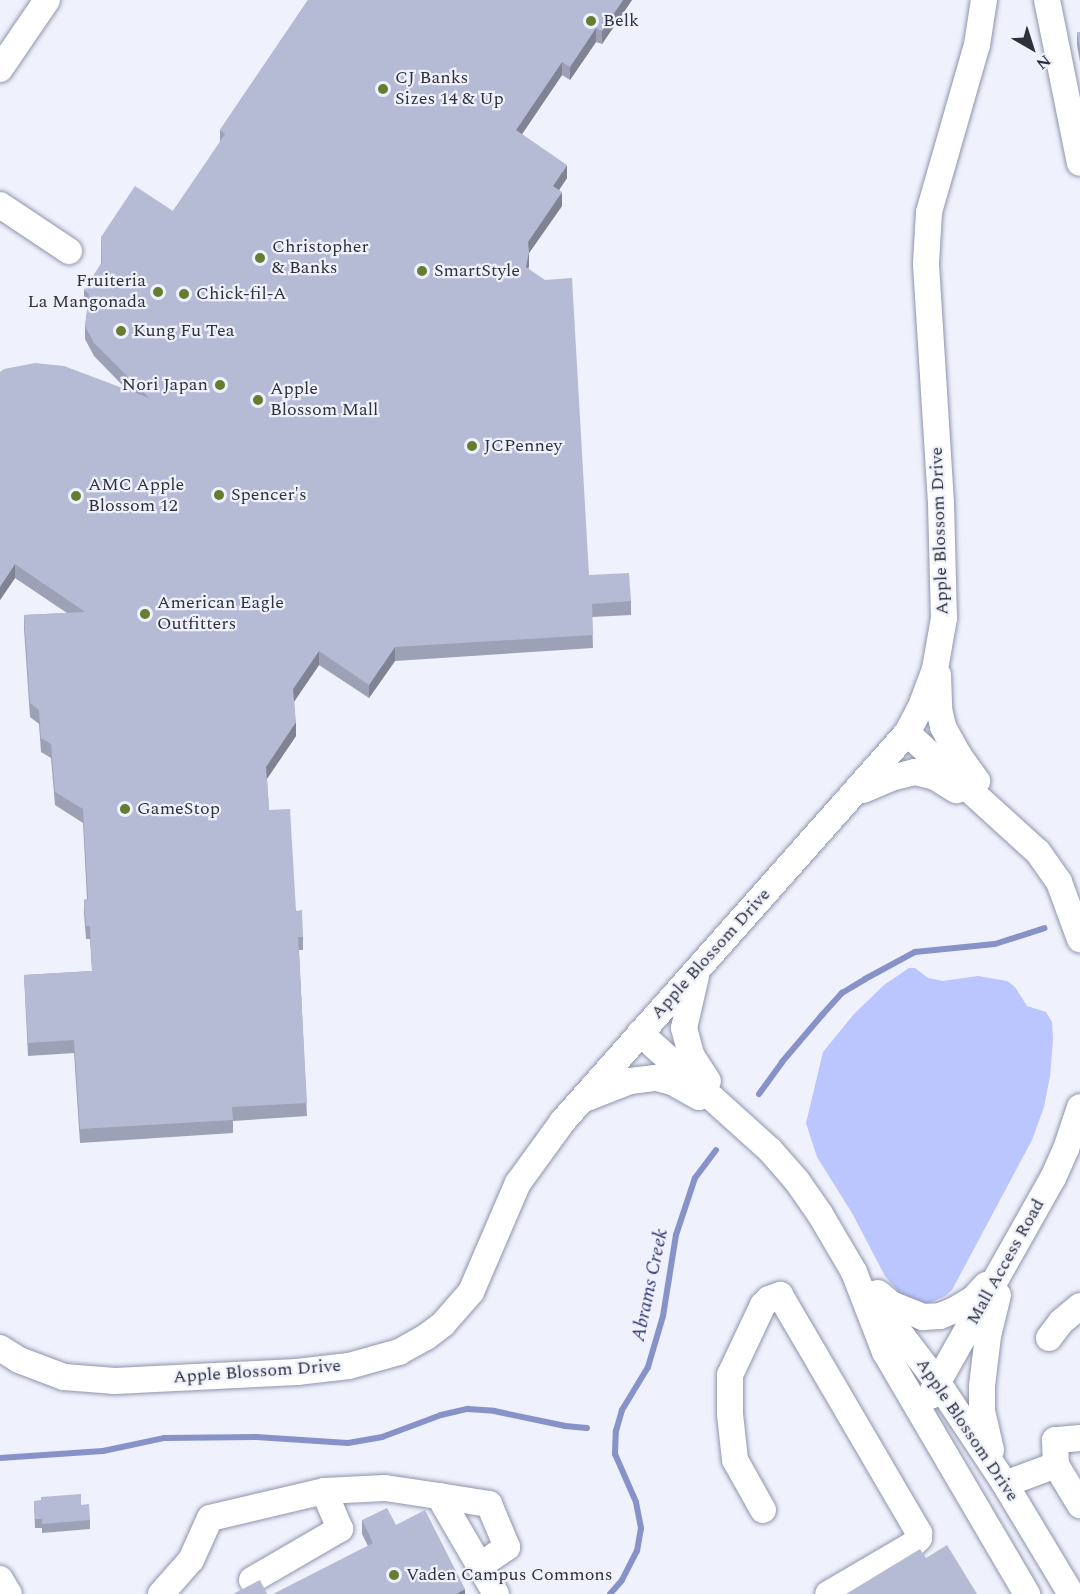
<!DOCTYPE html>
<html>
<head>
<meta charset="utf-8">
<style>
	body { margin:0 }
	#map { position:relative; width:1080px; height:1594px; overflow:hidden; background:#eff1fc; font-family:Spectral,serif }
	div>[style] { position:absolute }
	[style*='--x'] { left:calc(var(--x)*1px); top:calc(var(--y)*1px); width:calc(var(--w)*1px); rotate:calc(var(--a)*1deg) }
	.green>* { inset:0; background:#bac6fd }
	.stream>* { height:6px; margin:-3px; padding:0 3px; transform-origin:3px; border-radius:3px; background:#8792c9 }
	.roads { filter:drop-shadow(0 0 2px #8e94ac) drop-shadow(0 0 2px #8e94ac) }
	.minor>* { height:26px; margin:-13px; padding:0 13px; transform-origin:13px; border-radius:13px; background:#fff }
	.wall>* { inset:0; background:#9ca1b6 }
	.shaded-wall>* { inset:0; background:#7f8394 }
	.building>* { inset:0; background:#b5bbd4 }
	.dots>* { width:16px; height:16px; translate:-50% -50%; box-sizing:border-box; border:3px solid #eff1fc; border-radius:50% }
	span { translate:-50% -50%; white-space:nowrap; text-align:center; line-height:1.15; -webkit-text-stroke:4.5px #eff1fc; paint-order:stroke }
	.poi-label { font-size:18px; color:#2e303a }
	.left { translate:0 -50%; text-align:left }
	.right { translate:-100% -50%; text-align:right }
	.street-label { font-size:18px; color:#2e303a }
	.water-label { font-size:20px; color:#2e3476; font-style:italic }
	.north { position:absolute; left:1002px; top:18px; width:60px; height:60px; -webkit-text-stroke:4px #eff1fc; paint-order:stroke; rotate:141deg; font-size:16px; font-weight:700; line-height:24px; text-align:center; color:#2e303a }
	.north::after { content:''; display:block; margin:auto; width:21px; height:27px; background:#2e303a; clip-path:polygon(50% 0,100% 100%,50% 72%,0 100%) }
</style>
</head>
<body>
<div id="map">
	<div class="green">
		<div style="clip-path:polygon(909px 968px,915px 968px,928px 978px,943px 981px,978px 976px,1007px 981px,1015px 987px,1027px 1006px,1046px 1012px,1052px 1022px,1053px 1039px,1050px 1076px,1044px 1107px,1032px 1140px,952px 1290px,945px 1296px,927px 1304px,902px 1296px,885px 1276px,852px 1213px,817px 1157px,806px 1123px,823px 1052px,854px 1014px,884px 985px)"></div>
	</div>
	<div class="stream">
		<div style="--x:759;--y:1094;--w:39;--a:-54"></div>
		<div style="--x:782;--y:1062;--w:62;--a:-49.6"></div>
		<div style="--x:822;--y:1015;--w:30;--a:-48"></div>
		<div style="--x:842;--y:993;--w:27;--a:-31"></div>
		<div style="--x:865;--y:979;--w:57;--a:-28.4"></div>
		<div style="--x:915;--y:952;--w:80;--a:-5.7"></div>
		<div style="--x:995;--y:944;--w:52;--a:-17.7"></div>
		<div style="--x:0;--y:1458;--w:103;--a:-3.9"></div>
		<div style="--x:103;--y:1451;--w:62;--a:-12"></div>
		<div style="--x:164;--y:1438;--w:92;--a:-0.6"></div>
		<div style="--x:256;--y:1437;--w:92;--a:3.7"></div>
		<div style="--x:348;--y:1443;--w:35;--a:-10"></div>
		<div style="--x:382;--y:1437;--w:63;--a:-20.4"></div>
		<div style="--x:441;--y:1415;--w:28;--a:-13"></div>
		<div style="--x:468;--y:1409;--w:26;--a:4"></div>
		<div style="--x:494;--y:1411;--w:73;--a:11.9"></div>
		<div style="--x:565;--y:1426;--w:22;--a:5"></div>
		<div style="--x:610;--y:1594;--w:18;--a:-49"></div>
		<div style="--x:622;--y:1580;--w:33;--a:-63"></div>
		<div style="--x:637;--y:1551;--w:23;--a:-80"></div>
		<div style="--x:641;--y:1528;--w:26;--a:-101"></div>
		<div style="--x:636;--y:1502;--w:52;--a:-113.6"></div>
		<div style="--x:615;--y:1454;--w:23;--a:-88"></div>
		<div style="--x:616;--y:1431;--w:22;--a:-74"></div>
		<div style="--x:622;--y:1410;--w:50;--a:-58.8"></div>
		<div style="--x:648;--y:1367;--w:53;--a:-73.6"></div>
		<div style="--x:663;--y:1316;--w:82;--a:-80.9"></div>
		<div style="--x:676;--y:1235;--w:60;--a:-71.6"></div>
		<div style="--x:695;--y:1178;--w:35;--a:-53"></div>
	</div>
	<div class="roads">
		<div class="minor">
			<div style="--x:1047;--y:0;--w:166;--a:78.6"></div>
			<div style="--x:0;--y:69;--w:83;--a:-55.7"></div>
			<div style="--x:0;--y:205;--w:83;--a:33.7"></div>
			<div style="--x:938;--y:675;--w:34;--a:88"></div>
			<div style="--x:939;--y:709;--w:18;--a:77"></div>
			<div style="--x:943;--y:727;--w:33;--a:61"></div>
			<div style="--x:959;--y:756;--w:31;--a:54"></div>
			<div style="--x:907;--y:733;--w:177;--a:42.3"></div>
			<div style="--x:1038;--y:852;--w:37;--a:55"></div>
			<div style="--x:1059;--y:882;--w:61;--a:69.8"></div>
			<div style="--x:863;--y:790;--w:30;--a:-23"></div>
			<div style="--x:891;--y:778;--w:25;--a:-14"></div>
			<div style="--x:915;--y:772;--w:21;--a:14"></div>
			<div style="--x:935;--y:777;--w:25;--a:32"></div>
			<div style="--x:696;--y:976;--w:53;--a:103"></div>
			<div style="--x:684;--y:1028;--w:28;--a:75"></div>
			<div style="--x:691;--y:1055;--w:31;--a:57"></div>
			<div style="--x:640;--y:1033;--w:175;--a:42"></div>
			<div style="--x:770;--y:1150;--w:41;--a:48.9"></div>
			<div style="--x:797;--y:1181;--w:40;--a:55.1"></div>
			<div style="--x:820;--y:1214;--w:67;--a:59.6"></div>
			<div style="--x:854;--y:1272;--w:86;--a:68.8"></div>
			<div style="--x:885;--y:1352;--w:281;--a:59.6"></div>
			<div style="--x:587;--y:1098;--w:46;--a:-21.6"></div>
			<div style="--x:630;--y:1081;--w:26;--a:-7"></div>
			<div style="--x:656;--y:1078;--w:16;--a:14"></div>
			<div style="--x:672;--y:1082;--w:31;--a:29"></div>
			<div style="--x:878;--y:1293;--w:17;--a:40"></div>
			<div style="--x:891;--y:1304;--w:35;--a:22"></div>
			<div style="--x:923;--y:1317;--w:17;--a:-3"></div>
			<div style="--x:940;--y:1316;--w:16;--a:-22"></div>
			<div style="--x:955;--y:1310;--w:21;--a:-31"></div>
			<div style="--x:973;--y:1299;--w:19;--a:-47"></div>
			<div style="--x:870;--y:1294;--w:112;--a:52.6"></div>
			<div style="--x:938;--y:1383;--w:121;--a:56.4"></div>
			<div style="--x:1005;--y:1484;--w:128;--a:59"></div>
			<div style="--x:1049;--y:1338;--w:20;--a:-53"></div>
			<div style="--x:1061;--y:1322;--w:25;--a:-40"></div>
			<div style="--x:0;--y:1348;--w:22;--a:32"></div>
			<div style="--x:19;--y:1360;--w:48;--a:20.7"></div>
			<div style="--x:64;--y:1377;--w:51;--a:4.5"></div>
			<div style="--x:115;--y:1381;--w:182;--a:-2.8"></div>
			<div style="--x:297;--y:1372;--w:52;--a:-6.6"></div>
			<div style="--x:349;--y:1366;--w:52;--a:-15.6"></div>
			<div style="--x:399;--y:1352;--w:31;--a:-29"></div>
			<div style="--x:426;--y:1337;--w:21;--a:-37"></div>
			<div style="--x:443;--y:1324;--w:43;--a:-48.8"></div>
			<div style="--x:471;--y:1292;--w:119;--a:-66.7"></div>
			<div style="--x:518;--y:1183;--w:77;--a:-54"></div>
			<div style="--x:563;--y:1121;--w:519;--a:-48.44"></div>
			<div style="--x:907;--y:733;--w:27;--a:-62"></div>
			<div style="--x:920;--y:709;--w:43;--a:-69.4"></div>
			<div style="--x:935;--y:669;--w:52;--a:-80"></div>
			<div style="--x:944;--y:618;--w:115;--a:-91.5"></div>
			<div style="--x:941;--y:503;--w:240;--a:-93.6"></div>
			<div style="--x:926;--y:263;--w:51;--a:-86.6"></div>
			<div style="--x:929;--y:212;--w:174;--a:-74"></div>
			<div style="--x:977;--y:45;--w:46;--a:-81.2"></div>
			<div style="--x:930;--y:1396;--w:250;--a:-60.6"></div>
			<div style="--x:1053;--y:1178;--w:32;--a:-66"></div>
			<div style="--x:1066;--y:1149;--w:44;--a:-71.6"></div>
			<div style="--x:1080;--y:1438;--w:25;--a:175"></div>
			<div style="--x:1055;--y:1440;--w:25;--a:88"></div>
			<div style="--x:1056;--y:1465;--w:47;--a:59"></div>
			<div style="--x:991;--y:1450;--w:39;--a:-103"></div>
			<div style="--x:982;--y:1412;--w:26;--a:-90"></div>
			<div style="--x:982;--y:1386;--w:50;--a:-83.2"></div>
			<div style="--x:988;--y:1336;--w:42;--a:-76.3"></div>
			<div style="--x:1005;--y:1484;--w:54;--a:-20.4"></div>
			<div style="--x:439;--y:1496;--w:51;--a:9.1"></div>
			<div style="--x:489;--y:1504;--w:47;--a:67.3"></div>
			<div style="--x:507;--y:1547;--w:33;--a:145"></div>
			<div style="--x:763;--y:1510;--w:57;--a:-119.2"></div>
			<div style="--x:735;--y:1460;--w:46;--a:-96.2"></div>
			<div style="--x:730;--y:1414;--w:39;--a:-90"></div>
			<div style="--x:730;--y:1375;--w:77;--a:-64.8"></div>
			<div style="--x:763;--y:1305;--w:8;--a:-45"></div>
			<div style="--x:769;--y:1299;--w:12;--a:-20"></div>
			<div style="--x:780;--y:1295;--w:276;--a:59.7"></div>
			<div style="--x:919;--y:1533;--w:5;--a:90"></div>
			<div style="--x:919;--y:1538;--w:10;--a:135"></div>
			<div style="--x:912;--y:1545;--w:97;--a:149.7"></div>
			<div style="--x:0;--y:1579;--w:17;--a:59"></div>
			<div style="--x:252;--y:1580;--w:102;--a:-30.1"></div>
			<div style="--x:340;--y:1529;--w:41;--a:-112.8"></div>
			<div style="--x:161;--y:1594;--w:45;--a:-48.6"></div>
			<div style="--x:191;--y:1560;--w:46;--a:-65.7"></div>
			<div style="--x:210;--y:1518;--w:117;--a:-13.3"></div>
			<div style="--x:324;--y:1491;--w:61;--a:-2.8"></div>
			<div style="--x:385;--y:1488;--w:55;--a:8.4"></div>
			<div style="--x:439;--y:1496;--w:113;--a:59.8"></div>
		</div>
	</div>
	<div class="wall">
		<div style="clip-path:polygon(308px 0,632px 0,602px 44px,596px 42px,570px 80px,562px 75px,522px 134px,567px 178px,559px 190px,562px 206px,529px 253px,528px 269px,589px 575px,631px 601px,631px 615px,592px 617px,593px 648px,395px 661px,369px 698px,319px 665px,294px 702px,296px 736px,267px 779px,269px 810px,303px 937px,303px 950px,299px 950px,307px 1116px,233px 1121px,233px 1133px,80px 1143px,74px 1053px,28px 1056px,24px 975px,92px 971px,90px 939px,86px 939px,84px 913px,84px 900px,87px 899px,83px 823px,55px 805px,51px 758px,41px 752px,39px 724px,30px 717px,24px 629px,24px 615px,67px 613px,15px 578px,0 600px,0 372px,127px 390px,94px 356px,85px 339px,85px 326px,88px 306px,84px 304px,84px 290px,101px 264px,101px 237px,173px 211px,220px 143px,220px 130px)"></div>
		<div style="clip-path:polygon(1077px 32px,1080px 32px,1080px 62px,1077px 45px)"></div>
		<div style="clip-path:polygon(34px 1501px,81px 1505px,90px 1520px,90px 1529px,42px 1533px,42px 1528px,35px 1528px)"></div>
		<div style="clip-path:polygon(362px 1520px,396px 1525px,465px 1594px,368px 1546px,362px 1534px)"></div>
	</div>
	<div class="shaded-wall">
		<div style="clip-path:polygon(623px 0,632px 0,602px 44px,602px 31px)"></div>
		<div style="clip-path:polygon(596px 28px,596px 42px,570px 80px,570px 67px)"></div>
		<div style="clip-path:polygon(562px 62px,562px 75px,516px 143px,516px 130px)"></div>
		<div style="clip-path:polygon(567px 165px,567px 178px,553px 199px,553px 186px)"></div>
		<div style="clip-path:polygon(562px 192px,562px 206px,529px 253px,529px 266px,526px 280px,526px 267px,528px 242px)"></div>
		<div style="clip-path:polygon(15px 564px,15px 578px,0 600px,0 587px)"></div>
		<div style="clip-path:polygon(395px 647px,395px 661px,369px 698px,369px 685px)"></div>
		<div style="clip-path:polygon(319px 651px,319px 665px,293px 703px,293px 689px)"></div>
		<div style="clip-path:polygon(296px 722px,296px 736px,266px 780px,266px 767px)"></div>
		<div style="clip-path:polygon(465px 1589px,465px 1594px,456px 1594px)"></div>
	</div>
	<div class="building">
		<div style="clip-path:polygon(308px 0,623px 0,602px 31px,596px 28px,570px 67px,562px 62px,516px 130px,567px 165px,553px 186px,562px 192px,528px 242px,529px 252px,526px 267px,545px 280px,572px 278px,589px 575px,629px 573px,631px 601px,592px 604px,593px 635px,395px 647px,369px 685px,319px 651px,293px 689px,296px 722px,266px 767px,269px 810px,290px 809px,296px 911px,302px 910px,303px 937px,298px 937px,307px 1103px,232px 1107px,233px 1120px,80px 1129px,74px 1040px,28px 1043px,24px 975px,92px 971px,90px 926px,86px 926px,84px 900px,88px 899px,83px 809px,55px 792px,51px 744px,41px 738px,39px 710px,30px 703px,24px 615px,85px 612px,15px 564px,0 587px,0 372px,4px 369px,35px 363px,64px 366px,149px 398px,94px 343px,85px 326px,89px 294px,84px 290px,102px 263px,101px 237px,135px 186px,173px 211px,225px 134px,220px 130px)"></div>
		<div style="clip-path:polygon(1077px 32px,1080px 32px,1080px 49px)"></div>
		<div style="clip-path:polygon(81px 1494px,81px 1505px,89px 1504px,90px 1520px,42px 1524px,42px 1519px,35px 1519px,34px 1501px,41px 1500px,41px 1497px)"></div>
		<div style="clip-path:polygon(387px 1508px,396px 1525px,425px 1510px,465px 1589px,456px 1594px,273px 1594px,373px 1543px,362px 1520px)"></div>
		<div style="clip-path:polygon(947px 1545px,977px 1594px,846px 1594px,920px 1549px,926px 1558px)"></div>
		<div style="clip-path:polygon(260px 1580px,267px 1594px,233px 1594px)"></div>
	</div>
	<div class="dots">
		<div style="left:591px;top:21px;background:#647d30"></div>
		<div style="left:383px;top:89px;background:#647d30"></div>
		<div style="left:260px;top:258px;background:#647d30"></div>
		<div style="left:422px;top:271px;background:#647d30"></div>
		<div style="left:158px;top:292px;background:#647d30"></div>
		<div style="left:184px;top:294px;background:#647d30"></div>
		<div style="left:121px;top:331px;background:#647d30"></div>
		<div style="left:220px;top:385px;background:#647d30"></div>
		<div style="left:258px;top:400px;background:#647d30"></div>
		<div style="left:472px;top:446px;background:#647d30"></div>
		<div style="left:219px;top:495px;background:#647d30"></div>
		<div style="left:76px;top:496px;background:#647d30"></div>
		<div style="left:145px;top:614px;background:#647d30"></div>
		<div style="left:125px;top:809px;background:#647d30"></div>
		<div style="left:394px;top:1575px;background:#647d30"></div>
	</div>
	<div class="poi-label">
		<span class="left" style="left:603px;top:21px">Belk</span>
		<span class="left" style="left:395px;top:89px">CJ Banks<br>Sizes 14 &amp; Up</span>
		<span class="left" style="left:272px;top:258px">Christopher<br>&amp; Banks</span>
		<span class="left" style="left:434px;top:271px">SmartStyle</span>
		<span class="right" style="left:146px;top:292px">Fruiteria<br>La Mangonada</span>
		<span class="left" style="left:196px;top:294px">Chick-fil-A</span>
		<span class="left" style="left:133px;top:331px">Kung Fu Tea</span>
		<span class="right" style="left:208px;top:385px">Nori Japan</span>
		<span class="left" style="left:270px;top:400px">Apple<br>Blossom Mall</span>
		<span class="left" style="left:484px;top:446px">JCPenney</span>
		<span class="left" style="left:88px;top:496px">AMC Apple<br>Blossom 12</span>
		<span class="left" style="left:231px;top:495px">Spencer's</span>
		<span class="left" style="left:157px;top:614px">American Eagle<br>Outfitters</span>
		<span class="left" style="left:137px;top:809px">GameStop</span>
		<span class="left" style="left:406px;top:1575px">Vaden Campus Commons</span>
	</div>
	<div class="street-label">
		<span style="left:940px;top:531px;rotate:-92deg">Apple Blossom Drive</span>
		<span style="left:711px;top:954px;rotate:-48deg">Apple Blossom Drive</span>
		<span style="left:1006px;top:1262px;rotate:-61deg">Mall Access Road</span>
		<span style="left:257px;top:1372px;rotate:-4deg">Apple Blossom Drive</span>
		<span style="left:967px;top:1430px;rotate:56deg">Apple Blossom Drive</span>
	</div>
	<div class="water-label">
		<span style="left:650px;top:1285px;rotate:-78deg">Abrams Creek</span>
	</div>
	<div class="north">N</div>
</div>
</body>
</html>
